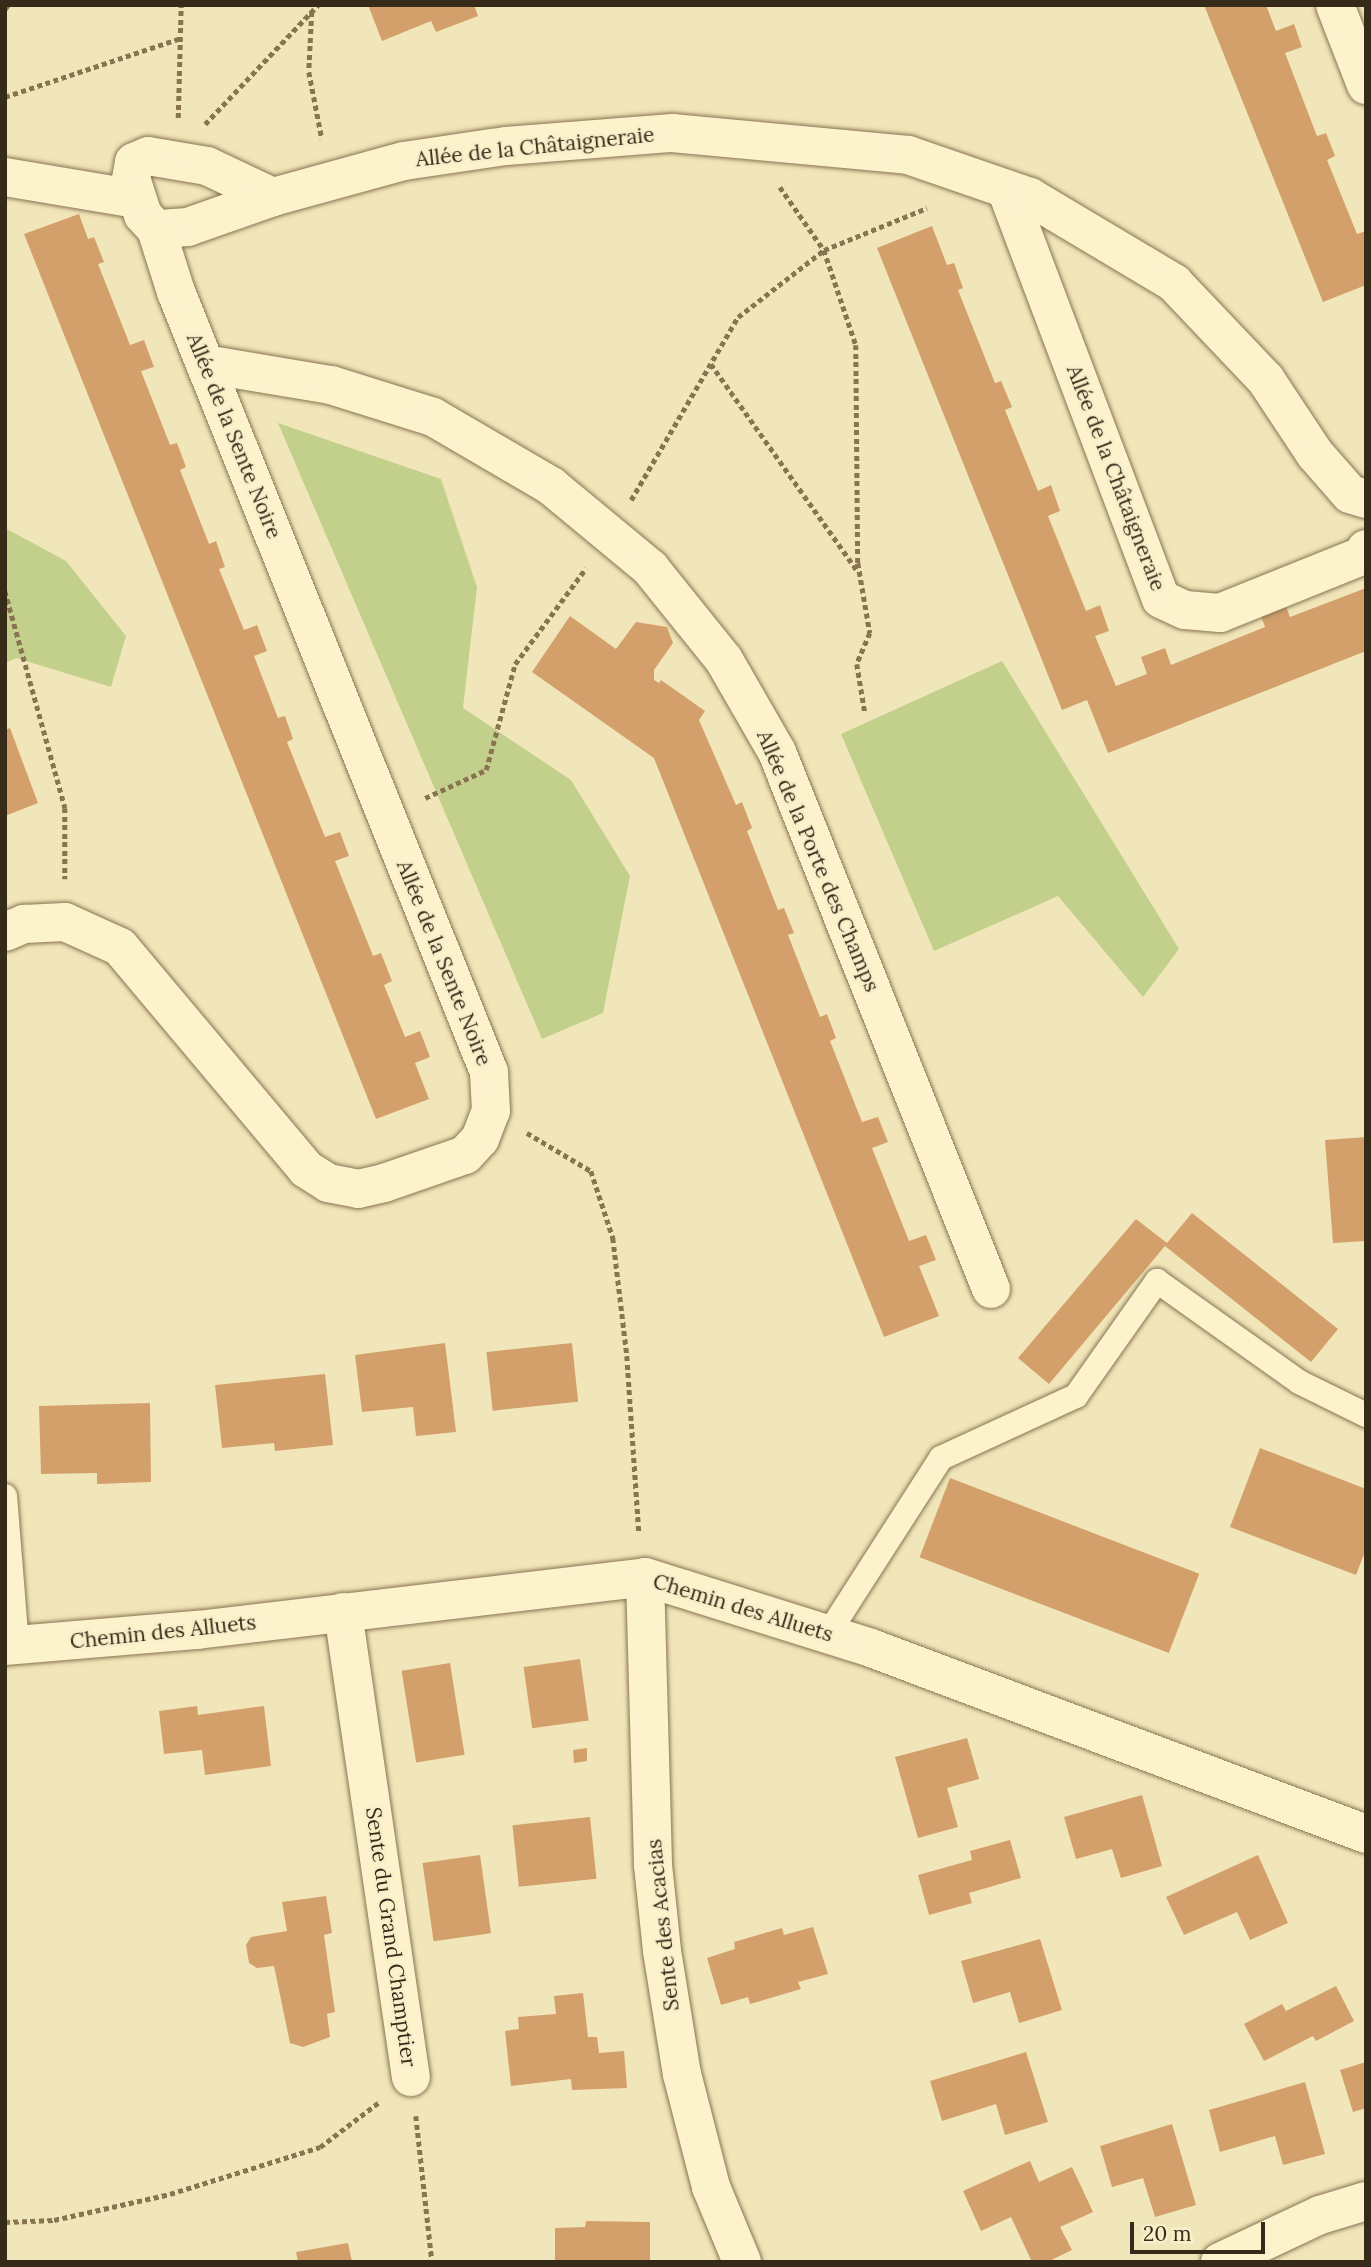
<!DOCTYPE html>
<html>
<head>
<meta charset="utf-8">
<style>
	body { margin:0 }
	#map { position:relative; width:1371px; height:2267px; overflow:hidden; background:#f1e6b9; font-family:Lora,serif }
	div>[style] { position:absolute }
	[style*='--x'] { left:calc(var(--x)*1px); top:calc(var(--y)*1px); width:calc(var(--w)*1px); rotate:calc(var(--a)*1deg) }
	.green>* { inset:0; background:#c2d08c }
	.building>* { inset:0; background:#d3a06b; transform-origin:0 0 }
	.path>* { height:4.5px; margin-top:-2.25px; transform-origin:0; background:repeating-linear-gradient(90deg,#897452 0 5px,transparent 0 8.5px) }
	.roads { filter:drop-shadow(0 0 2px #897452) drop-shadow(0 0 2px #897452) }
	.lane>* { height:24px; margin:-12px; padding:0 12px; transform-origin:12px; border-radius:12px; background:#fcf2cc }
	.street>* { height:38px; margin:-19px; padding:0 19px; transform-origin:19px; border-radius:19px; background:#fcf2cc }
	span { translate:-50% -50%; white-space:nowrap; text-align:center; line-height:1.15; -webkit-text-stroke:5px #f8efc9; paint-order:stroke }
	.street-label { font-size:21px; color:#362a19 }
	.frame { position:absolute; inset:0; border:7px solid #362a19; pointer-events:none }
	.scale { position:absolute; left:1130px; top:2222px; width:135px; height:32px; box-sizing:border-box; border:4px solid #362a19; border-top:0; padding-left:9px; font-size:21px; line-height:24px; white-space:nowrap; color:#362a19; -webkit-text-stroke:5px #f8efc9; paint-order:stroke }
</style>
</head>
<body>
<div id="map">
	<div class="green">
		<div style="clip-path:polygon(278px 423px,441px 479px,477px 587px,463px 708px,571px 780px,630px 876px,603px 1013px,542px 1039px)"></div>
		<div style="clip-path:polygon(5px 528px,66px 561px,126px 636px,111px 687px,16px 658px,5px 663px)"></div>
		<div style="clip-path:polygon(1002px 661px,1179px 949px,1143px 997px,1058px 896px,934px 951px,841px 734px)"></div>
	</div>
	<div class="building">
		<div style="clip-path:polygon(368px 5px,474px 5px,478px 16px,436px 32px,431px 21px,382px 41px)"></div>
		<div style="clip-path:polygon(1204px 5px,1266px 5px,1276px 31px,1294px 24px,1302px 47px,1285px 53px,1317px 136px,1326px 133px,1335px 156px,1327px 160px,1357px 234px,1366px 231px,1366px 285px,1323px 302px)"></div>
		<div style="clip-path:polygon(79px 214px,88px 239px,94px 237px,104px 262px,98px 264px,130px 345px,144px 340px,154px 367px,141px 371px,170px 445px,177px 443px,186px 467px,180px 470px,209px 544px,216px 541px,225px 567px,219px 569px,244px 630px,257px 625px,267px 651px,254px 656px,278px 718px,285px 716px,293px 739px,287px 742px,325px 837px,340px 832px,349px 856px,335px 861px,373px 956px,381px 953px,392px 981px,384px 985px,405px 1037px,420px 1031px,430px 1057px,415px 1063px,429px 1099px,376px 1119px,24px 234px)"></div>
		<div style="clip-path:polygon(932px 226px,947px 265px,954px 263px,963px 288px,958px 290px,995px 383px,1001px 381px,1012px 407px,1005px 410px,1038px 491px,1051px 485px,1060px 511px,1048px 516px,1086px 611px,1100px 605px,1109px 631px,1095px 636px,1116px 686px,1147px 674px,1141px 657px,1165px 648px,1171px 665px,1265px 627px,1259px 611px,1284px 601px,1290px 617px,1366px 588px,1366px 651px,1108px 753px,1087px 700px,1062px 710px,877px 248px)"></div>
		<div style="clip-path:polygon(570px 616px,616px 649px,636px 622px,667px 627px,673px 643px,654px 670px,654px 680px,659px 683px,661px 680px,705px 711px,699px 720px,736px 805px,742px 802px,752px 828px,747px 831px,778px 910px,784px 908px,794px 933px,788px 935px,820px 1017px,827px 1014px,836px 1038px,830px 1041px,862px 1122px,878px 1117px,888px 1142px,872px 1148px,909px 1241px,926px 1235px,936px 1260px,919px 1266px,939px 1316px,884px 1337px,654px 758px,532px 672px)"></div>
		<div style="clip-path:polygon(10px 728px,38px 803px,5px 816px,5px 730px)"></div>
		<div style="clip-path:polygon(1366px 1137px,1366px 1241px,1333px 1243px,1325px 1140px)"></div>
		<div style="clip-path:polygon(1192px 1213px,1338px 1329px,1311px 1362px,1165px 1246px,1049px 1384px,1018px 1358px,1136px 1219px,1167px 1243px)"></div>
		<div style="clip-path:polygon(445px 1343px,456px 1432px,416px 1436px,413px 1407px,362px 1412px,355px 1355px)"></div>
		<div style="left:572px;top:1343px;width:59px;height:86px;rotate:84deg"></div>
		<div style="clip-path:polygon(325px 1374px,333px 1445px,275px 1451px,274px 1443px,222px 1448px,215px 1385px)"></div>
		<div style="clip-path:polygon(150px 1403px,151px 1482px,97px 1484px,97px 1473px,41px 1474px,39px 1406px)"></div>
		<div style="clip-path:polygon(1260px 1448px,1366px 1489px,1366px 1549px,1356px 1575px,1230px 1527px)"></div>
		<div style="left:950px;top:1478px;width:267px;height:85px;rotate:21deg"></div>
		<div style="left:580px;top:1659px;width:62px;height:57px;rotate:82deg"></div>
		<div style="left:450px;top:1663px;width:93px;height:49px;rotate:81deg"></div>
		<div style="clip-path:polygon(197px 1706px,198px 1715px,264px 1706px,271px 1766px,205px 1775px,202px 1750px,164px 1754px,159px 1711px)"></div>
		<div style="clip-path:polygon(967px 1738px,979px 1779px,947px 1788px,958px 1827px,918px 1838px,895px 1757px)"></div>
		<div style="clip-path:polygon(587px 1748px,587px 1761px,574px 1763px,573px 1750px)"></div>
		<div style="clip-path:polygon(1142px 1795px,1162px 1866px,1121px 1878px,1112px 1849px,1076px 1859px,1064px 1817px)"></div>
		<div style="left:590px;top:1817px;width:62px;height:78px;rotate:84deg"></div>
		<div style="clip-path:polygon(1010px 1840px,1021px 1878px,969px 1893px,972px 1903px,929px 1915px,918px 1875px,972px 1860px,970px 1851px)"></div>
		<div style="left:480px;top:1855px;width:79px;height:58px;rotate:82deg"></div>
		<div style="clip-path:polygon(1258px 1855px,1288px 1923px,1250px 1940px,1237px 1912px,1184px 1935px,1166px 1897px)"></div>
		<div style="clip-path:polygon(326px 1896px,332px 1933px,324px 1935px,335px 2012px,327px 2014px,330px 2037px,303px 2047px,290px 2043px,274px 1966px,257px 1968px,249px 1963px,246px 1945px,251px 1937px,287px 1931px,282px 1902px)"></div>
		<div style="clip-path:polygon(813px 1927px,828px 1974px,798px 1982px,801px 1989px,750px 2004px,748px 1997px,721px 2005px,707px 1958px,735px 1949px,734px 1942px,782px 1928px,784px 1935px)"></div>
		<div style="clip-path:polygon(1040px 1939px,1062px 2010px,1019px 2023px,1010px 1992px,973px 2003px,961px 1961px)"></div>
		<div style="clip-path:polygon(1336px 1986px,1354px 2021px,1316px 2041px,1313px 2036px,1264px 2061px,1244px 2024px,1282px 2004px,1286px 2011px)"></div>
		<div style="clip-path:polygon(583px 1993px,588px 2037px,597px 2037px,599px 2053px,624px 2051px,627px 2088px,572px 2090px,571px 2079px,511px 2086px,505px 2031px,519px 2029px,518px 2017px,556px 2014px,554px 1996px)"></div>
		<div style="clip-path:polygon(1026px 2052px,1048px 2122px,1005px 2135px,996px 2104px,942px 2121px,930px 2081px)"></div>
		<div style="clip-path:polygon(1366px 2062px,1366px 2108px,1353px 2112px,1340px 2070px)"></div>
		<div style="clip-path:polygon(1305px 2082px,1325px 2154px,1283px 2165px,1275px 2136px,1220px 2152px,1209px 2110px)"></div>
		<div style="clip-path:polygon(1172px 2124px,1196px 2205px,1155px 2217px,1143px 2178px,1112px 2187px,1100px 2146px)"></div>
		<div style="clip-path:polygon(1030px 2161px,1039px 2182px,1072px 2167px,1093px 2212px,1060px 2227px,1072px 2250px,1047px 2262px,1032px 2262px,1011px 2217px,981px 2231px,963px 2191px)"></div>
		<div style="clip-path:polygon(586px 2221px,650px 2222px,650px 2262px,555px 2262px,555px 2228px,585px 2227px)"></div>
		<div style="clip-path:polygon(348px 2243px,352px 2262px,298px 2262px,296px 2252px)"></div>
	</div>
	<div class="path">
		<div style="--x:5;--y:9;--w:5;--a:-53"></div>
		<div style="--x:312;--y:12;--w:60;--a:92.9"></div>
		<div style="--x:309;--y:72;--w:68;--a:79"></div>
		<div style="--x:5;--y:97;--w:186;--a:-18.5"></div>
		<div style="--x:178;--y:118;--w:113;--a:-88.5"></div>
		<div style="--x:205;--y:124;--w:164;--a:-46.5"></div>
		<div style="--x:780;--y:187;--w:77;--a:55.1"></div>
		<div style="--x:824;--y:250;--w:100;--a:71.4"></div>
		<div style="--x:856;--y:345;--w:218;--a:89.5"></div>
		<div style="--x:858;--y:563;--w:71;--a:80.3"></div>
		<div style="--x:870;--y:633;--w:34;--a:113"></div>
		<div style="--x:857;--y:664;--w:50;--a:80.7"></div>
		<div style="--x:711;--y:364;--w:255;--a:54.7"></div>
		<div style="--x:631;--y:500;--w:212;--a:-59.7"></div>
		<div style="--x:738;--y:317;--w:109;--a:-37.9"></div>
		<div style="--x:824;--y:250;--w:111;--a:-22.2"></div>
		<div style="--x:5;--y:591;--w:225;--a:74.5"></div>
		<div style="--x:65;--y:808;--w:71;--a:90"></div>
		<div style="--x:425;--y:798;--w:67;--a:-24.7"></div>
		<div style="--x:486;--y:770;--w:110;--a:-74.7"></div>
		<div style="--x:515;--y:664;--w:119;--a:-53.5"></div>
		<div style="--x:527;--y:1133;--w:74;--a:30.7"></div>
		<div style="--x:591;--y:1171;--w:71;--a:71.8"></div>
		<div style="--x:613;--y:1238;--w:119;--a:83.2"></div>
		<div style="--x:627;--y:1356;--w:178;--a:86.1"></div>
		<div style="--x:416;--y:2116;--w:147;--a:83.7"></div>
		<div style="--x:5;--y:2222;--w:49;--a:-2.3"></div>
		<div style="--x:54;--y:2220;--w:119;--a:-12.6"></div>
		<div style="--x:170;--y:2194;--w:157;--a:-17.4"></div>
		<div style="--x:320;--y:2147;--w:73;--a:-37.2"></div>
	</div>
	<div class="roads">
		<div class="lane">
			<div style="--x:5;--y:1496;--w:150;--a:85.4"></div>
			<div style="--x:828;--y:1634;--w:209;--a:-57.3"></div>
			<div style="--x:941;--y:1458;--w:149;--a:-24.7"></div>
			<div style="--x:1076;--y:1396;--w:141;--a:-54.8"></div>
			<div style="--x:1157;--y:1281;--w:174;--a:35.4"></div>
			<div style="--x:1299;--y:1382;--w:75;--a:26.2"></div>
		</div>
		<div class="street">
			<div style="--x:1335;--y:5;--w:86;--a:68.8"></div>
			<div style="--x:148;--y:156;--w:60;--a:9.6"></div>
			<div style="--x:207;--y:166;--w:73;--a:25.2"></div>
			<div style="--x:273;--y:197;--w:90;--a:160.6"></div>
			<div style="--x:188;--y:227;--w:32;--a:176"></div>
			<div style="--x:156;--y:229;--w:19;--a:-133"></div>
			<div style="--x:143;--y:215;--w:38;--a:-108"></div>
			<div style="--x:131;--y:179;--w:17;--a:-80"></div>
			<div style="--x:134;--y:162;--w:15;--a:-23"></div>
			<div style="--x:5;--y:177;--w:133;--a:9.5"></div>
			<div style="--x:1006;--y:189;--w:438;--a:69.3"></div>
			<div style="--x:1161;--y:599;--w:26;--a:25"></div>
			<div style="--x:1185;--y:610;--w:35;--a:5"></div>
			<div style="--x:1220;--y:613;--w:153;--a:-21.9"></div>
			<div style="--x:1362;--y:556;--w:8;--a:-60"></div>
			<div style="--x:273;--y:197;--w:136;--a:-15.4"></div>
			<div style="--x:404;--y:161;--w:103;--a:-8.4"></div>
			<div style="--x:506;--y:146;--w:167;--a:-4.5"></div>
			<div style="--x:672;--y:133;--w:237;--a:5.3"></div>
			<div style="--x:908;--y:155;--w:129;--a:19"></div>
			<div style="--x:1030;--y:197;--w:168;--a:30.8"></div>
			<div style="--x:1174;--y:283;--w:134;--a:46.5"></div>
			<div style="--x:1266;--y:380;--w:89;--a:56.5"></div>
			<div style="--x:1315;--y:454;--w:53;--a:48.8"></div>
			<div style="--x:1350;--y:494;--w:17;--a:17"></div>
			<div style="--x:205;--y:364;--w:128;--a:9.5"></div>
			<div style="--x:331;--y:385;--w:107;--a:17.4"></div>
			<div style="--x:433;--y:417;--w:137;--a:30.3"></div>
			<div style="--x:551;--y:486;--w:129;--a:39.6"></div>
			<div style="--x:650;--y:568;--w:118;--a:51.2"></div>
			<div style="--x:724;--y:660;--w:106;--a:60.1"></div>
			<div style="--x:777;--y:752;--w:578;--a:68.27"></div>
			<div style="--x:5;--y:932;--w:21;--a:-23"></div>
			<div style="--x:24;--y:924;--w:41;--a:-2.8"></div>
			<div style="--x:65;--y:922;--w:60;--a:24.4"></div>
			<div style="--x:120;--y:947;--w:290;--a:50"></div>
			<div style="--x:306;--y:1169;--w:26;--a:32"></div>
			<div style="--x:328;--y:1183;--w:31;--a:11"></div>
			<div style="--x:358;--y:1189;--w:27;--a:-13"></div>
			<div style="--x:384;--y:1183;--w:86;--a:-19.1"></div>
			<div style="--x:465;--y:1155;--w:22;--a:-47"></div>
			<div style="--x:480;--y:1139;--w:30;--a:-69"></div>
			<div style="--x:491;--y:1111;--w:39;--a:-93"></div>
			<div style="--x:489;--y:1072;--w:840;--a:-111.86"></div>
			<div style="--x:176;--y:292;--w:66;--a:-107.6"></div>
			<div style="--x:645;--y:1577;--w:288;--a:88.4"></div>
			<div style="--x:653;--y:1865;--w:86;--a:84"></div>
			<div style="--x:662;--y:1951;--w:125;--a:80.8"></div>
			<div style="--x:682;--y:2074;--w:117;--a:75.6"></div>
			<div style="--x:711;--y:2187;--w:81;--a:67.5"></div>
			<div style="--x:343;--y:1612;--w:470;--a:81.7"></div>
			<div style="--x:5;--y:1646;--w:193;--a:-4.8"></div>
			<div style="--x:197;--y:1630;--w:451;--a:-6.7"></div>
			<div style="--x:645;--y:1577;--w:237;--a:17.4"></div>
			<div style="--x:871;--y:1648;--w:529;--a:20.59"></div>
			<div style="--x:1220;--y:2262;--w:110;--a:-25.2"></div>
			<div style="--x:1320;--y:2215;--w:48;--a:-16.9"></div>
		</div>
	</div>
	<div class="street-label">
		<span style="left:535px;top:147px;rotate:-6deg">Allée de la Châtaigneraie</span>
		<span style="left:234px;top:436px;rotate:68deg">Allée de la Sente Noire</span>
		<span style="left:1116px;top:478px;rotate:69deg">Allée de la Châtaigneraie</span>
		<span style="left:818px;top:861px;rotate:67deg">Allée de la Porte des Champs</span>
		<span style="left:444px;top:963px;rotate:68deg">Allée de la Sente Noire</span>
		<span style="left:743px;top:1608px;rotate:17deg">Chemin des Alluets</span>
		<span style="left:163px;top:1632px;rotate:-6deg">Chemin des Alluets</span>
		<span style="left:663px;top:1925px;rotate:-96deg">Sente des Acacias</span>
		<span style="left:391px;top:1937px;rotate:82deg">Sente du Grand Champtier</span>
	</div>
	<div class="frame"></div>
	<div class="scale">20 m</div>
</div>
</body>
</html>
